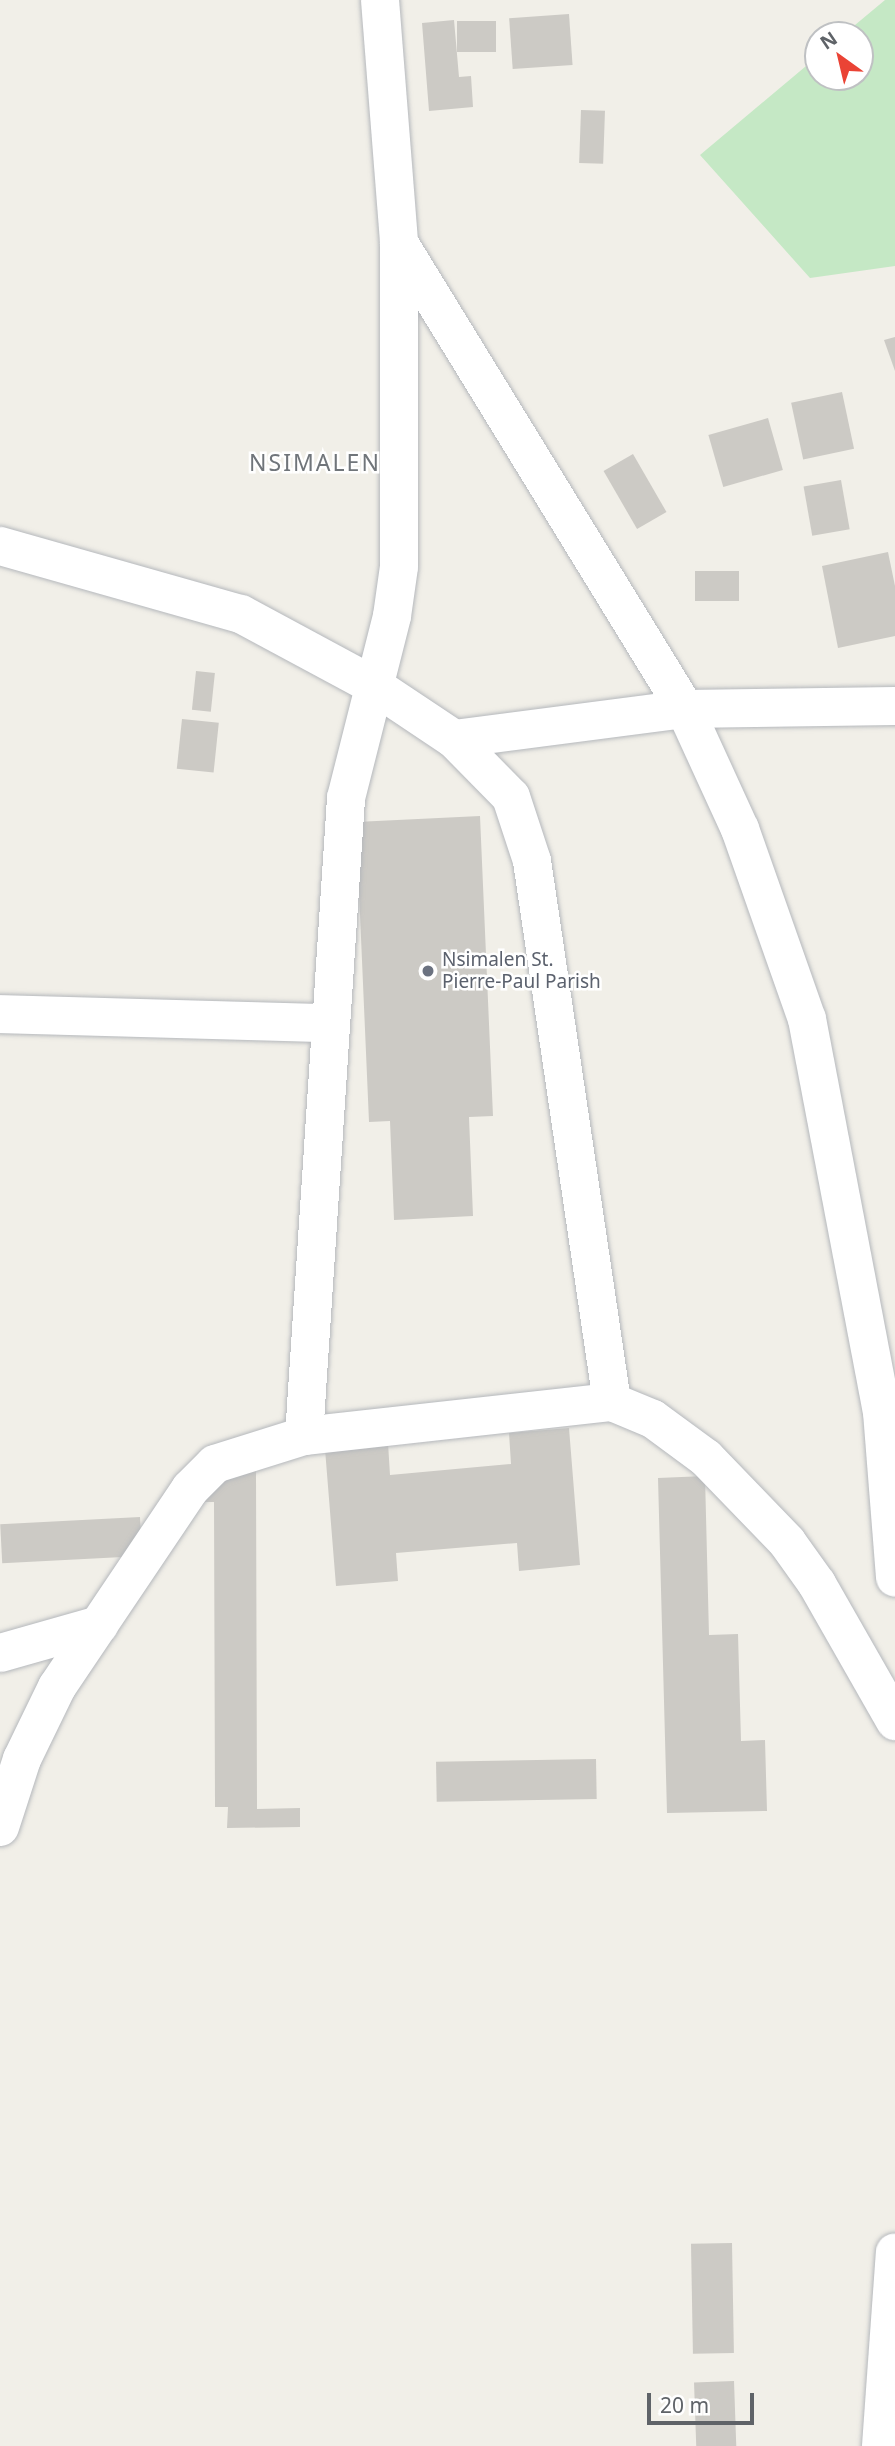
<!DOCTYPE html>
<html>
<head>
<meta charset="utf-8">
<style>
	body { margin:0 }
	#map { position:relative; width:895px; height:2446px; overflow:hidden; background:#f1efe8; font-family:"Noto Sans",sans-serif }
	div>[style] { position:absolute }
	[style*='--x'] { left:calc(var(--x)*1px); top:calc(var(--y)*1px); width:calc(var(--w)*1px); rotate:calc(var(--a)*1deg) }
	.green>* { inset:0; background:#c5e8c5 }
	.building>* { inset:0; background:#cccac5; transform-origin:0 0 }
	.roads { filter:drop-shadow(0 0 2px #b5b8bc) drop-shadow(0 0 2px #b5b8bc) }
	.minor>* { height:38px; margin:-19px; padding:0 19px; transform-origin:19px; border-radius:19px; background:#fff }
	.dots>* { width:19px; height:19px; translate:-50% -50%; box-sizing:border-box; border:4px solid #fff; border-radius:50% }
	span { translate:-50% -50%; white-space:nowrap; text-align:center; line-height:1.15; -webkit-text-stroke:5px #fff; paint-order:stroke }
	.worship-label { font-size:19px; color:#5b616d }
	.left { translate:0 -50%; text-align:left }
	.quarter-label { font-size:23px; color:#70757a; letter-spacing:2px }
	.north { position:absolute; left:804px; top:21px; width:70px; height:70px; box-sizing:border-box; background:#fff; border:2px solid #bfc1c3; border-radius:50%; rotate:326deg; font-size:19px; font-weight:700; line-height:28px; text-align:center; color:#5f6368 }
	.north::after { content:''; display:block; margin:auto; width:24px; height:32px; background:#ea4335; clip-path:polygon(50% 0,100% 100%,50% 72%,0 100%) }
	.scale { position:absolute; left:647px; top:2393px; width:107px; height:32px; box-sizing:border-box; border:4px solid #5f6368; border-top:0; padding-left:9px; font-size:21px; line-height:24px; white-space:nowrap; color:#5f6368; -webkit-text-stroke:5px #fff; paint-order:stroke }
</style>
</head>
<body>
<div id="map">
	<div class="green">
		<div style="clip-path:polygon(885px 0,895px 0,895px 266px,810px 278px,700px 155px,818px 56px,818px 77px,860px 77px,860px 35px,843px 35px)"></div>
	</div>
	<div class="building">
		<div style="left:569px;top:14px;width:51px;height:60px;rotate:86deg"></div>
		<div style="clip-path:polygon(454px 20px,459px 77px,471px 76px,473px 107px,429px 111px,422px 23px)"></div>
		<div style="left:457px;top:21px;width:39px;height:31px"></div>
		<div style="left:581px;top:110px;width:24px;height:53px;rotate:2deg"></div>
		<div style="clip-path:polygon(895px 337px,895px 371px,884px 340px)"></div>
		<div style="left:842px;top:392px;width:58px;height:52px;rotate:78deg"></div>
		<div style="left:768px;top:418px;width:54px;height:62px;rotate:74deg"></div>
		<div style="left:633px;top:454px;width:67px;height:34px;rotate:60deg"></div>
		<div style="left:841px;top:480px;width:50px;height:38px;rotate:80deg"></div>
		<div style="clip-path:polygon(888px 552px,895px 586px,895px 636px,838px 648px,822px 566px)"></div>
		<div style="left:695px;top:571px;width:44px;height:30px"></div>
		<div style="left:196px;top:671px;width:19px;height:39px;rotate:6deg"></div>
		<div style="left:182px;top:719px;width:37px;height:50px;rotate:6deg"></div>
		<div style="clip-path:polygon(480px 816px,493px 1116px,469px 1117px,473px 1216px,394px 1220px,390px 1121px,369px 1122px,356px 822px)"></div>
		<div style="clip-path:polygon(569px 1428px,580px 1565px,519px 1571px,517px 1543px,396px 1553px,398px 1581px,336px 1586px,325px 1449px,388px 1443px,390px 1475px,511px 1464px,509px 1433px)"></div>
		<div style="clip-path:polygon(256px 1471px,257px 1809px,300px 1808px,300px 1827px,227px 1828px,228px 1807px,215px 1807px,214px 1502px,200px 1502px,220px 1473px)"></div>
		<div style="clip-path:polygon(705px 1476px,709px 1635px,738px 1634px,741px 1741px,765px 1740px,767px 1811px,667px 1813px,658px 1478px)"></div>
		<div style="left:140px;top:1517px;width:39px;height:140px;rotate:87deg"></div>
		<div style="left:596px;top:1759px;width:40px;height:160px;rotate:89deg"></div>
		<div style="left:732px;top:2243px;width:110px;height:41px;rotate:89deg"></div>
		<div style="left:734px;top:2381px;width:65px;height:40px;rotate:88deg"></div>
	</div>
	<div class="roads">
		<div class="minor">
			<div style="--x:380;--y:0;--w:244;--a:85.5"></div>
			<div style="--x:399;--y:243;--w:547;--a:58.46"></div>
			<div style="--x:685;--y:709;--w:132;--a:65.4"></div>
			<div style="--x:740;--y:829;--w:201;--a:70.6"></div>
			<div style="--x:807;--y:1019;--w:400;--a:79.2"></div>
			<div style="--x:882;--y:1412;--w:166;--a:85.5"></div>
			<div style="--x:0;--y:546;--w:250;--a:15.8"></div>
			<div style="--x:241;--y:614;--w:150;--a:28.3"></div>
			<div style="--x:373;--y:685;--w:97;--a:33.7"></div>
			<div style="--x:454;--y:739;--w:81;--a:45.5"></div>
			<div style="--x:511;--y:797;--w:67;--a:71.8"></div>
			<div style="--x:532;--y:861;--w:547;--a:81.59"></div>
			<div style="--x:454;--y:739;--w:233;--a:-7.4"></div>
			<div style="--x:685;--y:709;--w:210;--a:-0.8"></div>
			<div style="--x:0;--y:1014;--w:328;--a:1.6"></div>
			<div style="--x:304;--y:1436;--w:639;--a:-86.23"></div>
			<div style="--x:346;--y:798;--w:188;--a:-75.8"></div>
			<div style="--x:392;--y:616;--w:49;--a:-81.9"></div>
			<div style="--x:399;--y:567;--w:324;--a:-90"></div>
			<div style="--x:0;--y:1653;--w:103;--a:-15.8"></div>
			<div style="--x:0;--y:1827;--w:71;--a:-72.1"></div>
			<div style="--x:22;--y:1759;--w:80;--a:-64.1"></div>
			<div style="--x:57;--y:1687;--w:239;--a:-56.1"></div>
			<div style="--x:190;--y:1489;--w:35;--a:-45"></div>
			<div style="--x:215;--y:1464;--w:93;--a:-17.5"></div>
			<div style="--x:304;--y:1436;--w:310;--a:-6.3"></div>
			<div style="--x:612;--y:1402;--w:44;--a:22.5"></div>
			<div style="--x:653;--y:1419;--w:66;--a:36.3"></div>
			<div style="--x:706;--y:1458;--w:117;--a:46"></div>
			<div style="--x:787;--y:1542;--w:52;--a:54.5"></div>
			<div style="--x:817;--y:1584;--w:158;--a:60.3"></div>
			<div style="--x:881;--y:2446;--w:194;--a:-85.9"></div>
		</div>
	</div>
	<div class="dots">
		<div style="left:428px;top:971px;background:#6b7280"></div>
	</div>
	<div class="worship-label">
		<span class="left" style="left:442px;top:971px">Nsimalen St.<br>Pierre-Paul Parish</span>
	</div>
	<div class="quarter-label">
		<span style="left:315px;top:462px">NSIMALEN</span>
	</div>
	<div class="north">N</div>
	<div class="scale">20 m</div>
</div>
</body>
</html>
